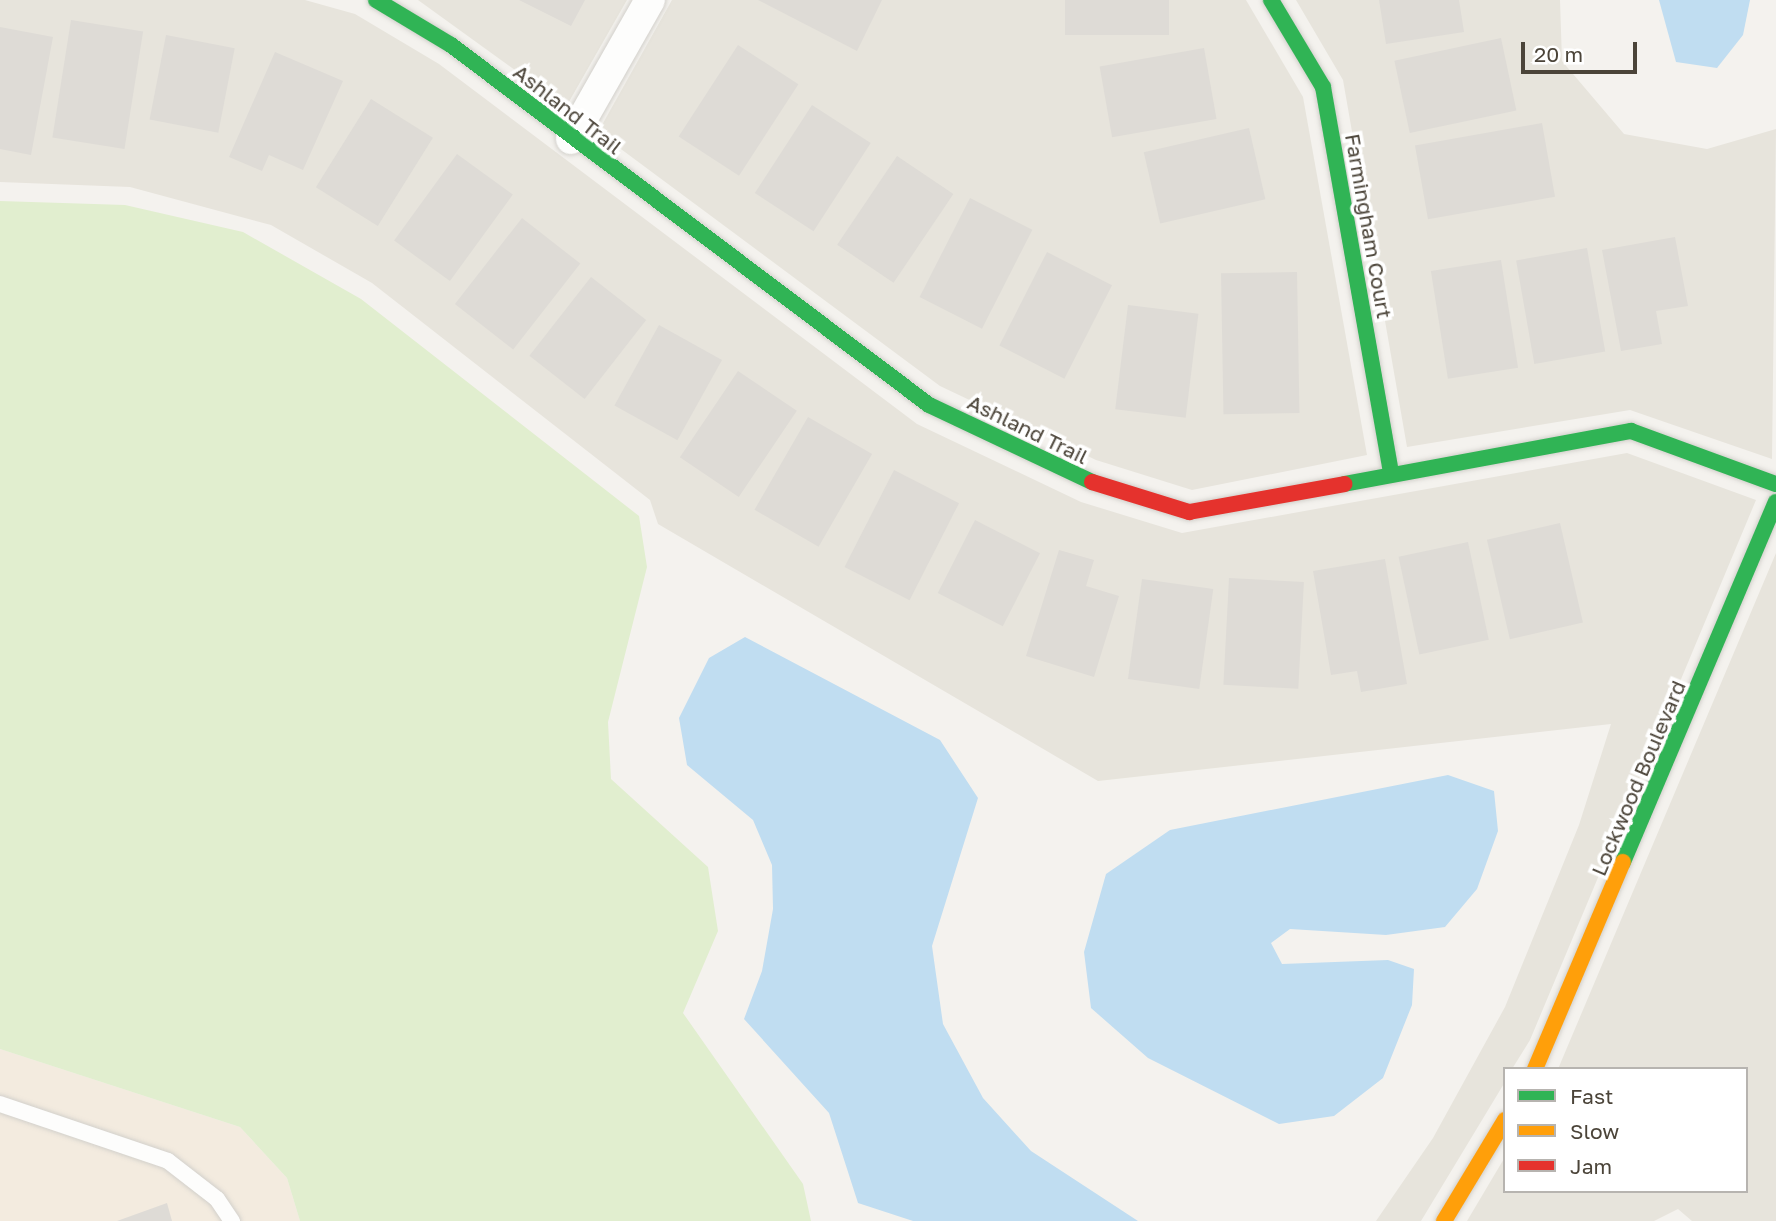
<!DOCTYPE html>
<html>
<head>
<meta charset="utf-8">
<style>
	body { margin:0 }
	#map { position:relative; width:1776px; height:1221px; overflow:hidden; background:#f4f2ee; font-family:"Golos Text",sans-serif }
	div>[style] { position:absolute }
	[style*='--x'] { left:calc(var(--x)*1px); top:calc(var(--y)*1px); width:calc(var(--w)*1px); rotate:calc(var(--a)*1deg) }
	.residential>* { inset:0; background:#e7e4dc }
	.commercial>* { inset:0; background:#f3ebdf }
	.green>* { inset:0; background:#e1eecf }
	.water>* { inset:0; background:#c0ddf1 }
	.building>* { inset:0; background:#dedbd6; transform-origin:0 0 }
	.roads { filter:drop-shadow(0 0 2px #d2d0cb) drop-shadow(0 0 2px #d2d0cb) }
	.lane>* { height:16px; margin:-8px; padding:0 8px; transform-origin:8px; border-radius:8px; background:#fdfdfc }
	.street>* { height:30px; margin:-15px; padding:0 15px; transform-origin:15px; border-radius:15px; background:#fdfdfc }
	.fast>* { height:16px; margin:-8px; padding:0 8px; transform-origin:8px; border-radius:8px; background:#30b455 }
	.slow>* { height:16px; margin:-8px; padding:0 8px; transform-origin:8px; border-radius:8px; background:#ff9f0a }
	.jam>* { height:16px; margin:-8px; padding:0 8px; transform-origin:8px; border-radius:8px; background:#e5322d }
	span { translate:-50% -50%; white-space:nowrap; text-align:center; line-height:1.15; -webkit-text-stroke:7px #fff; paint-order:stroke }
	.street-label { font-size:21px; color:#4b4439 }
	.legend { position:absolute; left:1503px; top:1067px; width:245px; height:126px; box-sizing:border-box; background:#fff; border:2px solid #b7b4b0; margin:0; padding:9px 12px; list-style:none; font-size:21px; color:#4b4439 }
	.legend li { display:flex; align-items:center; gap:14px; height:35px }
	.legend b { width:35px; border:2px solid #b7b4b0 }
	.scale { position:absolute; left:1521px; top:42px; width:116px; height:32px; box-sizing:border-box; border:4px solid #4b4439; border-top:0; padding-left:9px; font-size:21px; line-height:24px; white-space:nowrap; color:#4b4439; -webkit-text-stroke:5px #fff; paint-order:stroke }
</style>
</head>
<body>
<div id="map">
	<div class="residential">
		<div style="clip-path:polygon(0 0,305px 0,355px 14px,439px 64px,917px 424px,1081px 502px,1182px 533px,1627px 453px,1756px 500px,1530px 1040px,1512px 1069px,1505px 1069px,1505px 1082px,1421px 1221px,1376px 1221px,1433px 1138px,1505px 1007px,1579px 825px,1611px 724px,1098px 781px,658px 524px,650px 500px,372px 283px,271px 225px,130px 187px,0 182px)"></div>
		<div style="clip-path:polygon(418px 0,627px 0,566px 107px)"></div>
		<div style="clip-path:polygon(672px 0,1246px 0,1303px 97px,1367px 455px,1192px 490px,1096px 460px,940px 386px,598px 132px)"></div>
		<div style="clip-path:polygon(1296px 0,1560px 0,1562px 61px,1624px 134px,1707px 149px,1776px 129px,1772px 459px,1630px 410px,1407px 447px,1343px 80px)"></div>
		<div style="clip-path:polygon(1776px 553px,1776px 1221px,1692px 1221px,1678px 1209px,1654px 1221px,1467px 1221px,1505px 1157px,1505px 1191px,1746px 1191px,1746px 1069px,1558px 1069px)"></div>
	</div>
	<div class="commercial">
		<div style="clip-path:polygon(0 1049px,240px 1127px,287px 1178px,300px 1221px,0 1221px)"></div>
	</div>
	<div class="green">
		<div style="clip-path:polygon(0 201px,125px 205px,243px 232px,361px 299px,639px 516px,647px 567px,608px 722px,611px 779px,708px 867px,718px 931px,683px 1013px,803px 1184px,811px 1221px,300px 1221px,287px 1178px,240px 1127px,0 1049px)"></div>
	</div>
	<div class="water">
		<div style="clip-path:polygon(1659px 0,1750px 0,1743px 35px,1717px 68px,1676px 62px)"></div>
		<div style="clip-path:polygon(745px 637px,940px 740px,978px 798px,932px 946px,943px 1024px,983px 1098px,1031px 1151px,1138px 1221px,913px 1221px,858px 1203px,829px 1113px,744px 1019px,762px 971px,773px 909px,772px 865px,753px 820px,687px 765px,679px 718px,709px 658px)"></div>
		<div style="clip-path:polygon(1448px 775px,1494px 791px,1498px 831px,1477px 889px,1445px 927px,1386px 935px,1290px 929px,1271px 943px,1282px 964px,1388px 960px,1414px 969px,1412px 1005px,1383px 1078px,1334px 1116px,1279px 1124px,1148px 1058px,1091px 1008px,1084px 952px,1106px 874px,1170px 830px)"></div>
	</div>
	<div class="building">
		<div style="clip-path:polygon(519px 0,585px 0,571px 26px)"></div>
		<div style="clip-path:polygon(758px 0,882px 0,857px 51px)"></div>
		<div style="left:1065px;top:0;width:104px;height:35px"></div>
		<div style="clip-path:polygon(1379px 0,1459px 0,1464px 32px,1386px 44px)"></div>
		<div style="left:71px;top:20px;width:73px;height:119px;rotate:9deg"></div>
		<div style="clip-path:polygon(0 27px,53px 37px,31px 155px,0 149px)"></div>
		<div style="left:166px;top:35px;width:70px;height:86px;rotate:11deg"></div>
		<div style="left:1501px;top:38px;width:74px;height:109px;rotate:78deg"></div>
		<div style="left:738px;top:45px;width:72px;height:109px;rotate:33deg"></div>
		<div style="left:1204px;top:48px;width:72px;height:106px;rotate:80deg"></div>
		<div style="clip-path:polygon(275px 52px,343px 81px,303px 170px,269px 155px,262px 171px,229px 157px)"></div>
		<div style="left:371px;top:99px;width:73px;height:104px;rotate:32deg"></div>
		<div style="left:812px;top:105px;width:70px;height:105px;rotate:33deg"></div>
		<div style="left:1542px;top:123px;width:75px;height:129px;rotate:80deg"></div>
		<div style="left:1249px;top:128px;width:73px;height:108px;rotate:77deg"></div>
		<div style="left:457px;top:154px;width:69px;height:107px;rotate:36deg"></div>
		<div style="left:897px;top:156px;width:68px;height:107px;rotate:34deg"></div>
		<div style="left:970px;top:198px;width:70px;height:111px;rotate:27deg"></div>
		<div style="left:522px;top:218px;width:74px;height:109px;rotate:38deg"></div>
		<div style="clip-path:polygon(1675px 237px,1688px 306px,1656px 311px,1662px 344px,1621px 351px,1602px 250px)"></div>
		<div style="left:1587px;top:248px;width:105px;height:72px;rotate:80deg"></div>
		<div style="left:1047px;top:252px;width:73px;height:105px;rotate:27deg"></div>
		<div style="left:1501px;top:260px;width:109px;height:71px;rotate:81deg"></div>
		<div style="left:1297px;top:272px;width:141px;height:76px;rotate:89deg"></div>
		<div style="left:591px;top:277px;width:70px;height:100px;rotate:38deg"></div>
		<div style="left:1128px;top:305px;width:71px;height:105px;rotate:7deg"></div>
		<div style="left:659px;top:325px;width:72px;height:92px;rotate:29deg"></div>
		<div style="left:738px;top:371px;width:71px;height:104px;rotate:34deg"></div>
		<div style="left:808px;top:417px;width:74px;height:107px;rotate:30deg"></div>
		<div style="left:894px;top:470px;width:73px;height:109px;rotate:27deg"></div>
		<div style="left:975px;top:520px;width:73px;height:82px;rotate:27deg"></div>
		<div style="left:1560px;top:523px;width:102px;height:75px;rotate:77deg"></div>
		<div style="left:1468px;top:542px;width:100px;height:71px;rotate:78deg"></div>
		<div style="clip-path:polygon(1059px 550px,1094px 560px,1086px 586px,1119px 596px,1094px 677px,1026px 656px)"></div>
		<div style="clip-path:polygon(1385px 559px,1407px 684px,1361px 692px,1357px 671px,1331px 675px,1313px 571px)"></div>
		<div style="left:1229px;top:578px;width:75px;height:107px;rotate:3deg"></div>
		<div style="left:1142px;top:579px;width:72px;height:101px;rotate:8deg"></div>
		<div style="clip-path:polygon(167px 1203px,172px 1221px,117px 1221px)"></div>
	</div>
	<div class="roads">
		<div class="lane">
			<div style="--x:0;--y:1104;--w:177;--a:18.7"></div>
			<div style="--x:168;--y:1161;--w:62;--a:37.8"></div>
			<div style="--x:217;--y:1199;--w:27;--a:56"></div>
		</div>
		<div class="street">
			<div style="--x:571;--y:139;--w:160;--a:-60.4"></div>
		</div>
		<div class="fast">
			<div style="--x:376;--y:0;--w:87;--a:31"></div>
			<div style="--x:451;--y:45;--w:598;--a:36.98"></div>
			<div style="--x:929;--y:405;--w:180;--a:25.3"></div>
			<div style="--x:1271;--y:0;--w:101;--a:59.1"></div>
			<div style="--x:1323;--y:87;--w:391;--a:80"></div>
			<div style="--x:1344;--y:484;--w:292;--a:-10.5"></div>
			<div style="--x:1631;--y:431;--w:154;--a:20.1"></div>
			<div style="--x:1623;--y:862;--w:391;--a:-67"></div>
		</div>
		<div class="slow">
			<div style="--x:1535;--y:1069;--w:225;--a:-67"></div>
			<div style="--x:1444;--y:1221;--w:118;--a:-58.9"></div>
		</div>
		<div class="jam">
			<div style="--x:1092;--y:482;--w:102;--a:17.2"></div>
			<div style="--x:1189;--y:512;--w:158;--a:-10.2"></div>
		</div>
	</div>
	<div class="street-label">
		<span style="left:568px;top:109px;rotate:38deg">Ashland Trail</span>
		<span style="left:1369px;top:226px;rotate:80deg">Farmingham Court</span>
		<span style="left:1028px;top:429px;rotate:26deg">Ashland Trail</span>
		<span style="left:1638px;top:778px;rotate:-67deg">Lockwood Boulevard</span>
	</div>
	<ul class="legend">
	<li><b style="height:9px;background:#30b455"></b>Fast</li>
	<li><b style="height:9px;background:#ff9f0a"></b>Slow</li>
	<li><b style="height:9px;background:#e5322d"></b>Jam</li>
	</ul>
	<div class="scale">20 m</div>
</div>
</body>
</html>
